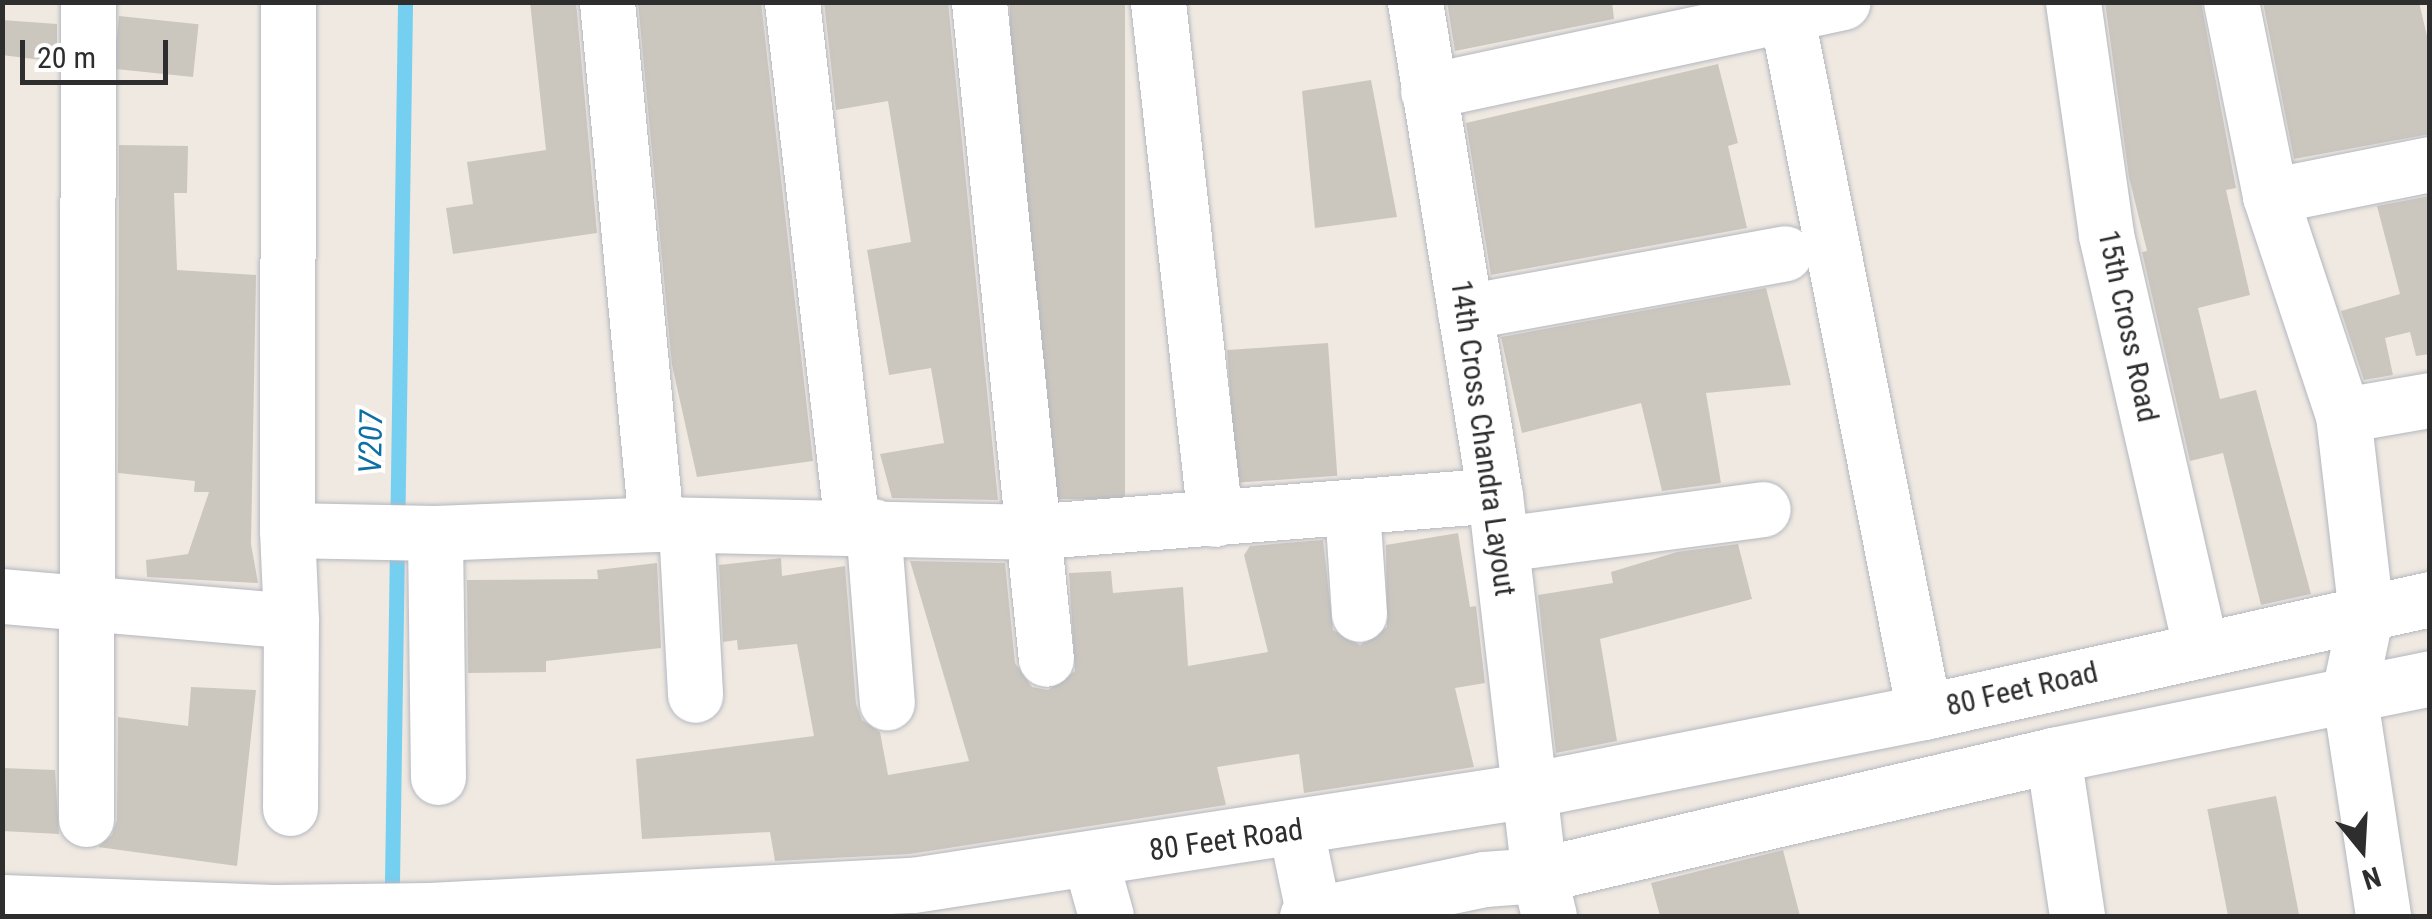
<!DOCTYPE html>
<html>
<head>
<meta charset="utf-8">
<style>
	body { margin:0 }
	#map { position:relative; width:2432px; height:919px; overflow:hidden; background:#efe9e1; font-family:"Roboto Condensed",sans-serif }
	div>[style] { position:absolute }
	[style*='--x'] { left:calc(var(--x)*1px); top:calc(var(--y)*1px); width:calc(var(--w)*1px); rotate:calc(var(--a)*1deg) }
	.stream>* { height:15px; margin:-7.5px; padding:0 7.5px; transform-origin:7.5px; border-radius:7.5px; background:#75cff0 }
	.building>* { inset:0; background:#cbc7bf; transform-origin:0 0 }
	.roads { filter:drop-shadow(0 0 2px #b4b7c1) drop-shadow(0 0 2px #b4b7c1) }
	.street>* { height:55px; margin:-27.5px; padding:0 27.5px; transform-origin:27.5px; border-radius:27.5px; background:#fff }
	.secondary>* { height:55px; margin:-27.5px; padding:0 27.5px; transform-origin:27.5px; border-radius:27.5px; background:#fff }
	span { translate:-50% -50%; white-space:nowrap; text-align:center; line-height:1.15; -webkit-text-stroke:8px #fff; paint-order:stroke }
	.street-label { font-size:30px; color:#2e2e2e }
	.water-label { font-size:32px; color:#0d6fa3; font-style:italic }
	.frame { position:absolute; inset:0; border:5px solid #2e2e2e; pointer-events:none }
	.north { position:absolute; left:2312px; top:799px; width:100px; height:100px; -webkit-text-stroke:8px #fff; paint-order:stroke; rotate:162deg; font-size:28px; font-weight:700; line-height:40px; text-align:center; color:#2e2e2e }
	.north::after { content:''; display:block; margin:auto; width:35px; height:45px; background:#2e2e2e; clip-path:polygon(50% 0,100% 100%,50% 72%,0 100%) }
	.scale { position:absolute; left:20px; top:40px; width:148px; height:45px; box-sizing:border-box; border:5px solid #2e2e2e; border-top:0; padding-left:12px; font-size:30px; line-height:35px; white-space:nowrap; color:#2e2e2e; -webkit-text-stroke:8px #fff; paint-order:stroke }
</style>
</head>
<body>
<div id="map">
	<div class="stream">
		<div style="--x:392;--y:882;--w:880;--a:-89.15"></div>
	</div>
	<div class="building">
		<div style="clip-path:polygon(530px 2px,576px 2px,597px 233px,453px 254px,446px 208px,473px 204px,467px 162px,546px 150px)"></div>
		<div style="clip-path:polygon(638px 2px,761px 2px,813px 461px,697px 477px,672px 365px)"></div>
		<div style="clip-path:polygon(824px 2px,948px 2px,998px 500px,892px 498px,880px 454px,944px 443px,931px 368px,889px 375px,867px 250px,911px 242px,888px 101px,836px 110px)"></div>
		<div style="left:1010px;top:2px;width:115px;height:497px"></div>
		<div style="clip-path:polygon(1447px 2px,1612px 2px,1614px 19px,1455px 51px)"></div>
		<div style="clip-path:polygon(2105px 2px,2201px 2px,2236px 188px,2226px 190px,2250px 295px,2198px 308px,2220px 399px,2256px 390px,2311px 594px,2261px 605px,2223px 453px,2190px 461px,2142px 252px,2147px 251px,2129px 177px)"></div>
		<div style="clip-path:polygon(2263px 2px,2419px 2px,2430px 49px,2430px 134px,2294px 159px)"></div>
		<div style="left:119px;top:16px;width:80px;height:53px;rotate:6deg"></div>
		<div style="clip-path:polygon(2px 20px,57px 24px,57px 62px,2px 55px)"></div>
		<div style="clip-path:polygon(1718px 64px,1738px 143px,1728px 146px,1747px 228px,1491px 275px,1466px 123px)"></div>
		<div style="clip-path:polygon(1371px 80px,1397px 217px,1315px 228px,1302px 91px)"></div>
		<div style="clip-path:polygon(119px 145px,188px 146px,187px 193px,174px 193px,177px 270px,256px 275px,251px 544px,258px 583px,147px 577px,146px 560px,188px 554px,209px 492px,194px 492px,195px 481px,118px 473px)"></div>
		<div style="clip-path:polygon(2430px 196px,2430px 354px,2416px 356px,2410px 332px,2385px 338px,2393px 375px,2364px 380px,2341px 311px,2400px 294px,2377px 206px)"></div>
		<div style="clip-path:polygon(1766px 288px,1791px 385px,1706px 393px,1721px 483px,1662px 491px,1641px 403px,1522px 433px,1501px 337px)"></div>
		<div style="left:1328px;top:343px;width:133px;height:101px;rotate:86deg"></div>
		<div style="clip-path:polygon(1458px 533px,1470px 607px,1476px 606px,1485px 683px,1455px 688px,1474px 767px,1304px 793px,1299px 754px,1217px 767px,1226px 805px,910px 854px,775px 861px,770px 832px,642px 839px,636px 759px,814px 736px,797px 644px,738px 650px,737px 640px,723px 642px,719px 565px,781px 558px,782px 576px,845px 566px,856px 704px,862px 720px,880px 732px,888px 775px,969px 761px,910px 561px,1005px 563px,1015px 663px,1032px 687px,1048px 690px,1075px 671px,1069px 573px,1111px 571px,1113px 593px,1183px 587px,1188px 666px,1268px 652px,1244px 555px,1250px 546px,1323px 540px,1333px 630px,1360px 645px,1387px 627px,1386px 545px)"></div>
		<div style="clip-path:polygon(1738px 544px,1752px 599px,1600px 639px,1617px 741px,1556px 753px,1538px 595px,1613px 583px,1611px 572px,1677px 552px)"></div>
		<div style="clip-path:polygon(657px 563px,661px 648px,546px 661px,546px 672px,468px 673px,467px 580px,598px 579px,597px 570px)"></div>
		<div style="clip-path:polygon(191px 687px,256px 690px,237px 866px,98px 847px,112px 835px,117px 820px,118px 717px,188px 726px)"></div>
		<div style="clip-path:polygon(2px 768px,55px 770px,59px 834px,2px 831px)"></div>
		<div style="left:2276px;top:796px;width:122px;height:70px;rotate:79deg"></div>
		<div style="clip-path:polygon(1783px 850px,1800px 916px,1660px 916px,1651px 883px)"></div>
	</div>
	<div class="roads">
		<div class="street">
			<div style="--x:607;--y:2;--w:524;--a:84.64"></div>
			<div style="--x:792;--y:2;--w:527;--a:83.47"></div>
			<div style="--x:979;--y:2;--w:660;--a:84.18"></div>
			<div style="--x:1158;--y:2;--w:520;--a:83.71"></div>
			<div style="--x:2073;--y:2;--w:235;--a:81.9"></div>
			<div style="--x:2106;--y:235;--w:422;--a:77.1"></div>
			<div style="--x:2231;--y:2;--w:198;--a:78.6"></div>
			<div style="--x:2270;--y:196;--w:231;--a:71.6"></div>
			<div style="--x:2343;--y:415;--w:88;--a:-9.8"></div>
			<div style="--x:1786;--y:13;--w:712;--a:78.83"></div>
			<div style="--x:1428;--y:91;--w:424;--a:-12.1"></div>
			<div style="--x:2270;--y:196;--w:163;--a:-11.3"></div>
			<div style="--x:1465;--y:312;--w:325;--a:-10.4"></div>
			<div style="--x:2343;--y:415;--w:199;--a:83.4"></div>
			<div style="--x:2366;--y:613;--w:82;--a:102"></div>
			<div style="--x:2349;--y:693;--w:226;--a:81.3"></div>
			<div style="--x:1352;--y:508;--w:106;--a:86.2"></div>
			<div style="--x:873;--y:526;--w:177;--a:85.5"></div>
			<div style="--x:686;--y:527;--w:168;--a:86.9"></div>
			<div style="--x:287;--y:530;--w:528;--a:-89.89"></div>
			<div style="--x:435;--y:533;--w:244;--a:89.3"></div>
			<div style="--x:1501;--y:544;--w:264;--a:-7.6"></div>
			<div style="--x:2;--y:596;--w:290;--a:4.9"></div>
			<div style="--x:291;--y:621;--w:91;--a:-92.5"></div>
			<div style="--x:287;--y:530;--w:148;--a:1.2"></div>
			<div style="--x:435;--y:533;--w:221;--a:-2.3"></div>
			<div style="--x:656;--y:524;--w:372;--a:1.2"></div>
			<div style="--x:1028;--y:532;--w:468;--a:-4.5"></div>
			<div style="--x:2053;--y:755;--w:163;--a:81.5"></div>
			<div style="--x:290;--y:808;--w:187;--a:-89.7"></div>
			<div style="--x:86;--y:819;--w:817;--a:-89.86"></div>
			<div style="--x:1296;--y:830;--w:88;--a:78.2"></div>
			<div style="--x:1090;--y:859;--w:59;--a:74.3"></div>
			<div style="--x:1539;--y:875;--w:42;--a:76.3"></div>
		</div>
		<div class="secondary">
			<div style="--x:1415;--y:2;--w:499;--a:80.8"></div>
			<div style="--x:1495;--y:495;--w:383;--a:83.4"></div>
			<div style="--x:2;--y:902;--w:271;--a:2.1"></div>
			<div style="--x:273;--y:912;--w:157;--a:-0.7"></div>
			<div style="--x:430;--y:910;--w:484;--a:-3"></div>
			<div style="--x:913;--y:885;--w:624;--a:-8.75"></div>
			<div style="--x:1530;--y:790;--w:402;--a:-11.2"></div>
			<div style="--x:1924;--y:712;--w:518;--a:-12.59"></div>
			<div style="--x:1307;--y:916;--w:181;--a:-11.8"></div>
			<div style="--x:1484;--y:879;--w:55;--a:-4.2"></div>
			<div style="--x:1539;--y:875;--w:528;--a:-13.14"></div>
			<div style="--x:2053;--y:755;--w:385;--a:-11.5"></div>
		</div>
	</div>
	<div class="street-label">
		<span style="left:2128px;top:326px;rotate:78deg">15th Cross Road</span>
		<span style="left:1483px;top:438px;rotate:82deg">14th Cross Chandra Layout</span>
		<span style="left:2022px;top:689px;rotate:-13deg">80 Feet Road</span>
		<span style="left:1226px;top:840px;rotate:-8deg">80 Feet Road</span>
	</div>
	<div class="water-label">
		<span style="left:371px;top:442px;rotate:-89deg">V207</span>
	</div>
	<div class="frame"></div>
	<div class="north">N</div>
	<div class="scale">20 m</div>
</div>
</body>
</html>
